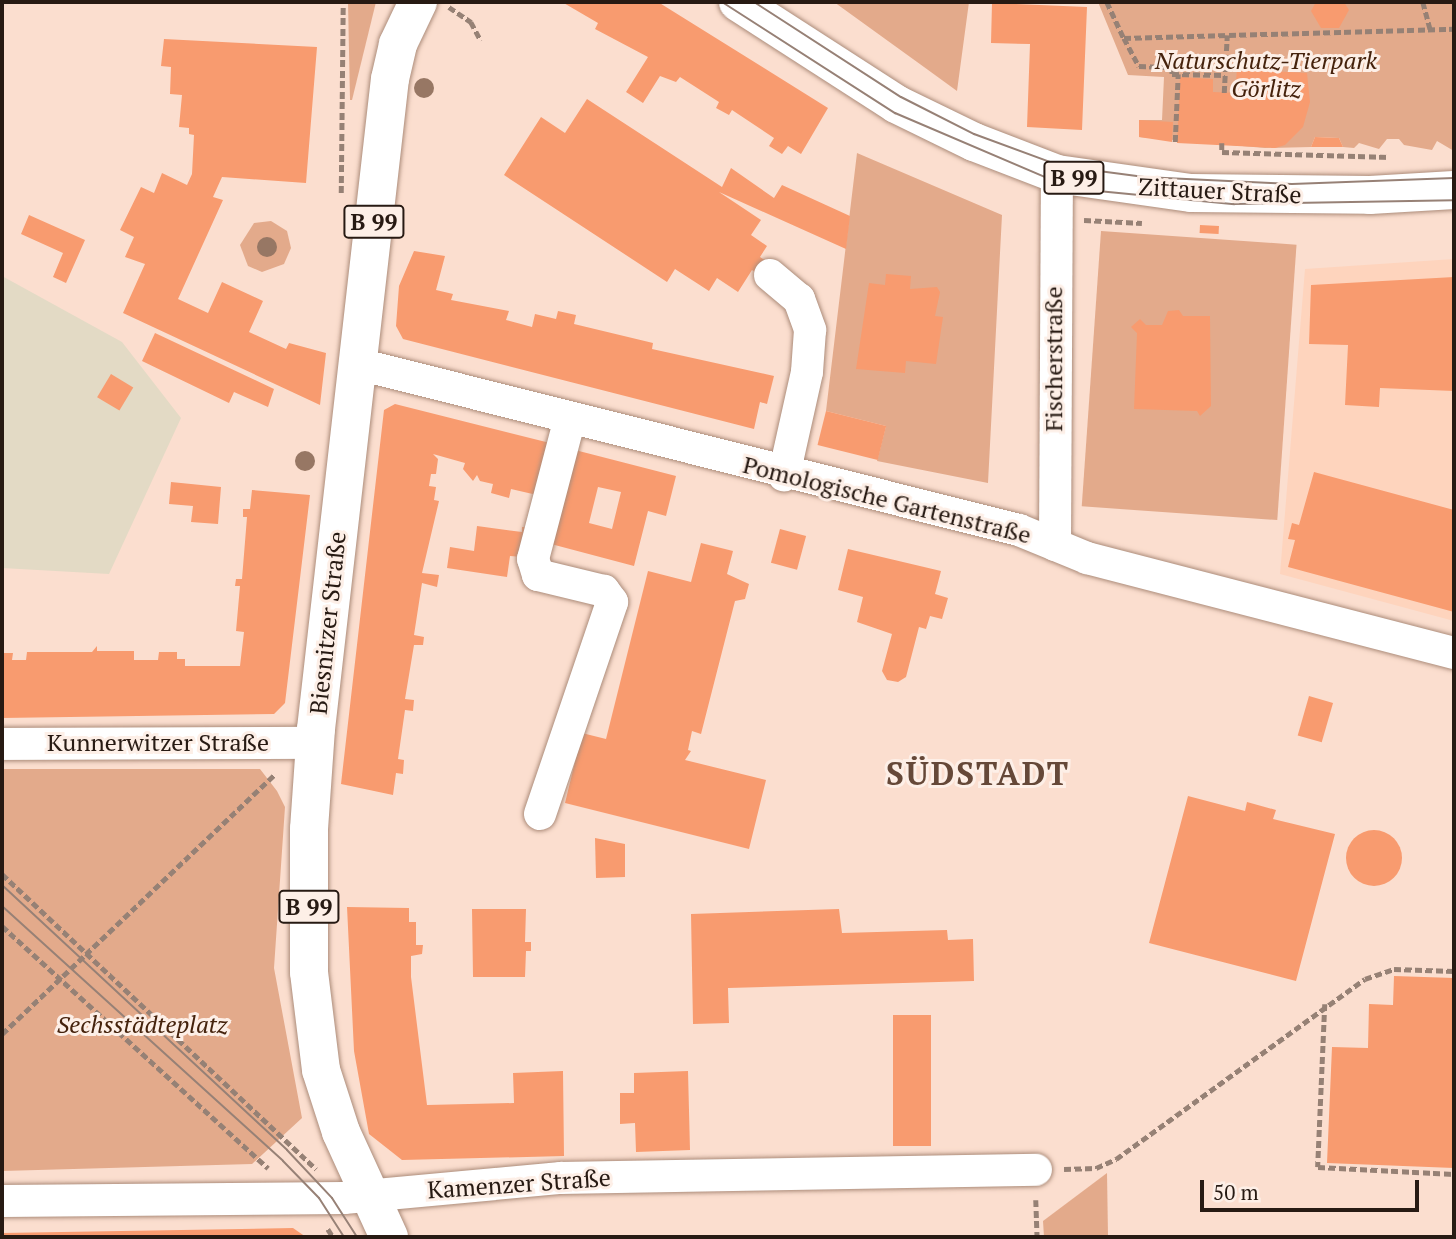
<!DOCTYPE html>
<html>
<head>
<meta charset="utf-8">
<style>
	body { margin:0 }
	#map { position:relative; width:1456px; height:1239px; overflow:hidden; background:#fbdecf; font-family:"PT Serif",serif }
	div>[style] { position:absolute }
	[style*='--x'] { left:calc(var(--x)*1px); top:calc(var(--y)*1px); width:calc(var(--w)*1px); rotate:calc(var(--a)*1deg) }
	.built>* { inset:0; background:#fed4bd }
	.education>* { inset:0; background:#e3dac5 }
	.green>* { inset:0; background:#e3aa8b; transform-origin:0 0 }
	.building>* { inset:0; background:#f89b6f; transform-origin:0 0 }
	.round { border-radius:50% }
	.path>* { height:4.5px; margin-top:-2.25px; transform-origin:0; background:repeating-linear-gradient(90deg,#968175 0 7px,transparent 0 10.5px) }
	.roads { filter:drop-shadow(0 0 2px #ac8c7a) drop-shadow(0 0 2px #ac8c7a) }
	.minor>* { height:32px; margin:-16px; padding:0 16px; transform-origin:16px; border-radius:16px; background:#fff }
	.major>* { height:38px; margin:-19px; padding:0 19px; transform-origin:19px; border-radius:19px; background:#fff }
	.tram>* { height:2px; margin:-1px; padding:0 1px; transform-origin:1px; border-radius:1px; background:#978176 }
	.trees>* { width:20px; height:20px; margin:-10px; border-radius:50%; background:#977764 }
	span { translate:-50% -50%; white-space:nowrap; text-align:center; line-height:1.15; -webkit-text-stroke:6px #fdefe7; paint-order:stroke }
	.shield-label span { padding:2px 5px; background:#fdefe7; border:2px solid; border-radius:5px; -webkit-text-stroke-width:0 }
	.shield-label { font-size:23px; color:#271a13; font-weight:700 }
	.park-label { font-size:24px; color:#45220c; font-style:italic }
	.street-label { font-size:24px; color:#271a13 }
	.district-label { font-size:32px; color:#654838; font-weight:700; letter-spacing:2px }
	.frame { position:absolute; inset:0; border:4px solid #271a13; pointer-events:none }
	.scale { position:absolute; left:1200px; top:1180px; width:219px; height:32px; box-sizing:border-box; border:4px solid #271a13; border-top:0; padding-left:9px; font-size:21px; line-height:24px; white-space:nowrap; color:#271a13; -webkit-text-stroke:5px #fdefe7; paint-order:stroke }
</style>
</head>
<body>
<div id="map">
	<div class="built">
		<div style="clip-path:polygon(1454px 259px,1454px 621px,1280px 574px,1305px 269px)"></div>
	</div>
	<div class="education">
		<div style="clip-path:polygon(2px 276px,122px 342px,181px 418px,109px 574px,2px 568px)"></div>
	</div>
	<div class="green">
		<div style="clip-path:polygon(348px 2px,376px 2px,352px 100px,350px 100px)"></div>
		<div style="clip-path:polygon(834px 2px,969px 2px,957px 91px,924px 67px)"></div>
		<div style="clip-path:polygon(1098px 2px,1454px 2px,1454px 151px,1437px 141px,1432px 150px,1404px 145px,1399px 139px,1387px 139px,1379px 149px,1359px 143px,1354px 148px,1343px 147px,1339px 138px,1315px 137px,1311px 147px,1265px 148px,1139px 137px,1139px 120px,1162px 120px,1164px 77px,1128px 75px)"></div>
		<div style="clip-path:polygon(857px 153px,1002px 215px,988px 483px,877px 461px,886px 426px,826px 411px)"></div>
		<div style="clip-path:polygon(271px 221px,287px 231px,291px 248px,284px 264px,262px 272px,248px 266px,240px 245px,254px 223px)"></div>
		<div style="left:1101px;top:231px;width:196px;height:276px;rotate:4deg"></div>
		<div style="clip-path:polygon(2px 769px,260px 769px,277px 791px,285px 807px,274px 968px,302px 1118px,252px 1164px,2px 1171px)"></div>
		<div style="clip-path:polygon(1107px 1173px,1108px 1237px,1044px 1237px,1043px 1221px)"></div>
	</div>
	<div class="building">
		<div style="clip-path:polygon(562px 2px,658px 2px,828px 108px,801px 154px,788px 146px,782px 154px,769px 146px,774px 138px,732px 110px,729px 115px,716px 108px,719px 102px,680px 77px,676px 82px,660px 76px,643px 103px,626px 92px,648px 57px,595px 29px,598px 23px)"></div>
		<div style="clip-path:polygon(1316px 2px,1344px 2px,1349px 10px,1339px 28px,1321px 28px,1311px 11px)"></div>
		<div style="clip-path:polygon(992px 3px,1087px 7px,1082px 130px,1027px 127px,1030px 44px,991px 43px)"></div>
		<div style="clip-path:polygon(164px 39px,317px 47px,306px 183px,222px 177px,213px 197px,223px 200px,178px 299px,208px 313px,222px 282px,263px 301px,249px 332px,286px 349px,289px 343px,326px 353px,320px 405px,123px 313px,145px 264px,125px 257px,134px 237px,120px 230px,141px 187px,154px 193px,162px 173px,187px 185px,192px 174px,194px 135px,189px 134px,189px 128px,179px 127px,182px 95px,170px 94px,171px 67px,161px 66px)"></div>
		<div style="clip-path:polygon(1237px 69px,1307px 73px,1310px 102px,1303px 127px,1285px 145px,1275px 148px,1177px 143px,1180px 77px,1213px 79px,1213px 92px,1235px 93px)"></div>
		<div style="clip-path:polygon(587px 99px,722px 187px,731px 168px,774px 198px,782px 185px,850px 216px,846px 249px,719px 192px,761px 220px,751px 235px,767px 246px,760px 257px,775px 267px,767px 280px,752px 270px,738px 292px,717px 278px,709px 291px,675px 269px,667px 282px,504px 175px,541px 117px,565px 133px)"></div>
		<div style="clip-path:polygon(1139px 120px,1173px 122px,1172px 142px,1139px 137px)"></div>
		<div style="clip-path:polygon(1315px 137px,1339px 138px,1343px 147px,1311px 147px)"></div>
		<div style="clip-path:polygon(29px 215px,85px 240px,66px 283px,53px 277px,63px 253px,21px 234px)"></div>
		<div style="left:1200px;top:225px;width:19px;height:8px;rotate:3deg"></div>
		<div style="clip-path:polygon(414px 251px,445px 256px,436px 290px,453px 294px,451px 300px,509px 311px,506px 320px,532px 327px,535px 314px,556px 319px,558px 311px,576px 315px,574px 324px,653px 343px,652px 349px,774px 376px,767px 404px,760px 402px,754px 429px,403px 339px,396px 326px,399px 286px)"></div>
		<div style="clip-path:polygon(886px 274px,911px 276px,910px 289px,937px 287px,940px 292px,935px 316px,943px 317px,936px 364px,906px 361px,905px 373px,856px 369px,869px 283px,885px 285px)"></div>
		<div style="clip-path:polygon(1454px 277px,1454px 391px,1380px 388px,1379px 407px,1345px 405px,1348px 345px,1309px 344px,1311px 285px)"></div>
		<div style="clip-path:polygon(1179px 310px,1183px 316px,1210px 316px,1211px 406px,1200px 416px,1197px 411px,1134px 409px,1137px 333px,1131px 327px,1140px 319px,1146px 325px,1162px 325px,1168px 311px)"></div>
		<div style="clip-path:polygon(155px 333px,274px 389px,268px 407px,234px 392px,229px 403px,142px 361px)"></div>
		<div style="left:111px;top:374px;width:26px;height:27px;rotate:31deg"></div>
		<div style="clip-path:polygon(395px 404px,550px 443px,537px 495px,511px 489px,509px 498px,491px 493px,493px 484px,480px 481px,477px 475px,473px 481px,463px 469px,465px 463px,433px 454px,438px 459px,436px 474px,431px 474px,429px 486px,436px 487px,434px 500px,439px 501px,422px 573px,439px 575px,437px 587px,422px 583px,414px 635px,424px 637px,423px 645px,414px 645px,405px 699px,414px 700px,413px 711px,405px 710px,398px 759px,404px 760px,403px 774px,396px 773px,393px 795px,341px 784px,384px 410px)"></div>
		<div style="left:826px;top:411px;width:62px;height:35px;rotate:14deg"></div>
		<div style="clip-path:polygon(evenodd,575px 450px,676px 476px,666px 516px,648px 511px,634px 566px,551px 544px,575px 450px,598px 487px,621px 492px,612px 529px,589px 523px,598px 487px)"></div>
		<div style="clip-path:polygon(1314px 472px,1454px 510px,1454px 612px,1288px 567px,1295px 540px,1288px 539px,1292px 523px,1299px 525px)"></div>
		<div style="clip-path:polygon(171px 482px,221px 487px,218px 524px,191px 522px,193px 506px,169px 504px)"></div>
		<div style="clip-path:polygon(252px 490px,310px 495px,285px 703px,274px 714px,2px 718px,2px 653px,13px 653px,12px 660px,26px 660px,27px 652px,92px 652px,97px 646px,97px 651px,134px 651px,134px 660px,158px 660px,159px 652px,177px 652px,177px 659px,185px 659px,185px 666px,240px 666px,244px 632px,236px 631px,240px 586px,235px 586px,236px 579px,242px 579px,247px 517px,243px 517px,243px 509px,250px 509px)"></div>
		<div style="clip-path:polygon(477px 526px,522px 532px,522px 527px,530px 527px,522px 557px,510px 556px,507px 577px,447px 568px,450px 547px,474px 551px)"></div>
		<div style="left:780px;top:529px;width:27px;height:35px;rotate:15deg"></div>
		<div style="clip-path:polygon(701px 543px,733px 551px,727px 574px,749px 584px,745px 599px,735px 601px,701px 734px,692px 731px,688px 750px,691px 751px,685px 760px,766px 780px,749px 849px,565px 803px,582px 733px,606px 739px,648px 571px,691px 582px)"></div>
		<div style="clip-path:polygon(848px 549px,941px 571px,935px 594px,948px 598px,942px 619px,930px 616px,926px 629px,919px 627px,906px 677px,898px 682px,887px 680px,882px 671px,892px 634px,857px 622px,863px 597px,838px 590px)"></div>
		<div style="left:1309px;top:696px;width:25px;height:41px;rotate:16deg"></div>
		<div style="clip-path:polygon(1188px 796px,1245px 811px,1247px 802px,1276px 810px,1273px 819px,1335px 834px,1296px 981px,1149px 943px)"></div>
		<div class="round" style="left:1346px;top:830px;width:56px;height:56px"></div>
		<div style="clip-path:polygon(595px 838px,625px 844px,625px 877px,596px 878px)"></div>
		<div style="clip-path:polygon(347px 907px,409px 908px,409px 922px,416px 922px,416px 945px,423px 945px,422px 954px,411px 956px,411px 977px,427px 1105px,514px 1103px,513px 1073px,563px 1071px,564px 1156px,402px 1160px,369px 1134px,354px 1051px)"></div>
		<div style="clip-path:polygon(472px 909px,526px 909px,525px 942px,531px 942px,531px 951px,526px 951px,525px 977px,473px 977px)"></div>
		<div style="clip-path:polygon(839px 909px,842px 933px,947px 930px,948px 940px,973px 939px,974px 981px,728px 988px,729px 1023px,693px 1024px,691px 914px)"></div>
		<div style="clip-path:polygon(1394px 976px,1454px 978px,1454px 1168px,1327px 1163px,1332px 1047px,1368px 1048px,1369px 1004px,1393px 1005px)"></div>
		<div style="left:893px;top:1015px;width:38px;height:131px"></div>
		<div style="clip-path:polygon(688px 1071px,690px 1150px,636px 1152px,635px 1123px,620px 1124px,620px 1093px,634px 1093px,634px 1073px)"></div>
		<div style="clip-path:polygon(293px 1228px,306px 1237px,2px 1237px,2px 1233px)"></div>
	</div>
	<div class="path">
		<div style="--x:1107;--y:2;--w:40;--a:65"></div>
		<div style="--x:1124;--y:38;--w:330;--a:-1.6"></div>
		<div style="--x:1423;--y:2;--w:28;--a:75"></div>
		<div style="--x:449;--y:7;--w:27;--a:34"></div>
		<div style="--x:471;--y:22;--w:21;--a:62"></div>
		<div style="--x:1124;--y:38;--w:32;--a:62"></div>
		<div style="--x:1139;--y:66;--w:34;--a:2"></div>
		<div style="--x:1173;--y:67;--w:7;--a:98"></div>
		<div style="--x:1172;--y:74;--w:53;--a:1.1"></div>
		<div style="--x:1224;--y:93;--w:58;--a:-87"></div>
		<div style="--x:1175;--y:142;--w:68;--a:-87.5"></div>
		<div style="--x:1222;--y:143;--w:9;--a:90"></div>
		<div style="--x:1222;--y:152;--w:168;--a:1.7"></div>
		<div style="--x:341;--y:193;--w:191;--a:-89.4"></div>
		<div style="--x:1084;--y:220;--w:58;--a:3"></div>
		<div style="--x:2;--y:874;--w:431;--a:43.2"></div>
		<div style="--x:2;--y:926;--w:360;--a:42.3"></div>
		<div style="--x:1325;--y:1004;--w:163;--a:92.5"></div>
		<div style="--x:1318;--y:1167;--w:136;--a:2.9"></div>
		<div style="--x:2;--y:1034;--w:377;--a:-43.6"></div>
		<div style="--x:1064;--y:1169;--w:32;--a:-2"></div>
		<div style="--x:1096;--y:1168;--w:22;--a:-24"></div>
		<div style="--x:1116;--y:1159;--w:307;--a:-35.9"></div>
		<div style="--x:1365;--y:979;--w:31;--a:-19"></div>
		<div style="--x:1394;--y:969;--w:60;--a:1.9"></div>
		<div style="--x:1036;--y:1200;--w:37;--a:88"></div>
		<div style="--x:328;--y:1229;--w:9;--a:58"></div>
	</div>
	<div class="roads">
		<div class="minor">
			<div style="--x:770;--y:275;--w:38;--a:40"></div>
			<div style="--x:799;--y:299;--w:33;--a:70"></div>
			<div style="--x:810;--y:330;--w:42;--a:94.1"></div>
			<div style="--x:807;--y:372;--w:106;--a:102.6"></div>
			<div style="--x:358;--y:364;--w:682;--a:14.1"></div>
			<div style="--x:1019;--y:530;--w:74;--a:22.4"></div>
			<div style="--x:1087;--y:558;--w:379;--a:14.5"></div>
			<div style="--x:1055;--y:545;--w:371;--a:-89.7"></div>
			<div style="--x:2;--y:744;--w:313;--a:-0.2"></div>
			<div style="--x:540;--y:814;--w:224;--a:-71.2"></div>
			<div style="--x:612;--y:602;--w:14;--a:-126"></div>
			<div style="--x:604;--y:591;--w:68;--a:-166.4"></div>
			<div style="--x:538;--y:575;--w:17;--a:-107"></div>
			<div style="--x:533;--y:559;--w:146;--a:-75.3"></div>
			<div style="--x:2;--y:1201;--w:342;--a:-0.5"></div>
			<div style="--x:344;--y:1198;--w:218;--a:-5.3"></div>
			<div style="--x:561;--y:1178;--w:475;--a:-1"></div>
		</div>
		<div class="major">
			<div style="--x:738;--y:2;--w:188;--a:32.8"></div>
			<div style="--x:896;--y:104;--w:87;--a:26"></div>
			<div style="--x:974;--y:142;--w:89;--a:21.1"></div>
			<div style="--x:1057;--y:174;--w:135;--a:8.1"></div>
			<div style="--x:1191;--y:193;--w:179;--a:0.6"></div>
			<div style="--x:1370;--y:195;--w:84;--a:-3.4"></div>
			<div style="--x:389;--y:1237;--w:115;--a:-114.6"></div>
			<div style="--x:341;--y:1132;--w:65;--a:-107.9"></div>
			<div style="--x:321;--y:1070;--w:99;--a:-97"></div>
			<div style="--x:309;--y:972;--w:143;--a:-90"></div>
			<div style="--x:309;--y:829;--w:100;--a:-86"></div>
			<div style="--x:316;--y:729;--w:654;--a:-83.51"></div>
			<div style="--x:390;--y:79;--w:36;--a:-77"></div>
			<div style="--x:398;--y:44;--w:47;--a:-64.5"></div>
		</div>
	</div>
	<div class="tram">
		<div style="--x:722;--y:2;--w:206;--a:32.7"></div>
		<div style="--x:895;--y:113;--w:176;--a:23.1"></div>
		<div style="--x:1057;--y:182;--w:42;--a:12.4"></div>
		<div style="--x:1098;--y:191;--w:137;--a:5.5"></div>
		<div style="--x:1234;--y:204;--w:220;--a:-1"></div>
		<div style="--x:754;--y:2;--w:175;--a:32.9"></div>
		<div style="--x:901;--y:97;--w:82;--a:26.9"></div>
		<div style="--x:974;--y:134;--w:93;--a:20.2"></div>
		<div style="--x:1061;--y:166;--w:84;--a:7.5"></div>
		<div style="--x:1144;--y:177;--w:148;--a:2.7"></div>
		<div style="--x:1292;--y:184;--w:162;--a:-2.1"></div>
		<div style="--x:2;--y:885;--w:389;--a:42.9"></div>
		<div style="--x:287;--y:1150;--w:66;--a:46.8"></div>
		<div style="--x:332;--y:1198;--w:46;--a:57.3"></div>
		<div style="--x:2;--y:906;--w:379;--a:42.2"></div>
		<div style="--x:283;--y:1161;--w:52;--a:45.8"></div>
		<div style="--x:319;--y:1198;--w:46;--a:57.3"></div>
	</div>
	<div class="trees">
		<div style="left:424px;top:88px"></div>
		<div style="left:267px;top:247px"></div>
		<div style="left:305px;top:461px"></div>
	</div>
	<div class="shield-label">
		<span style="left:1074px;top:178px">B 99</span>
		<span style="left:374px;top:222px">B 99</span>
		<span style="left:309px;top:907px">B 99</span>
	</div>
	<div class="park-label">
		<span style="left:1266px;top:75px">Naturschutz-Tierpark<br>Görlitz</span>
		<span style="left:142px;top:1025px">Sechsstädteplatz</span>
	</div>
	<div class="street-label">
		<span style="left:1220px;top:191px;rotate:3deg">Zittauer Straße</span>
		<span style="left:1054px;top:359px;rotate:-90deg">Fischerstraße</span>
		<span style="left:887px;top:500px;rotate:14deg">Pomologische Gartenstraße</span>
		<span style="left:328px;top:623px;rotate:-84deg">Biesnitzer Straße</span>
		<span style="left:158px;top:743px">Kunnerwitzer Straße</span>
		<span style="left:519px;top:1184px;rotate:-4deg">Kamenzer Straße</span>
	</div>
	<div class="district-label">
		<span style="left:978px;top:773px">SÜDSTADT</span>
	</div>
	<div class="frame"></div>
	<div class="scale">50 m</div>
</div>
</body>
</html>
